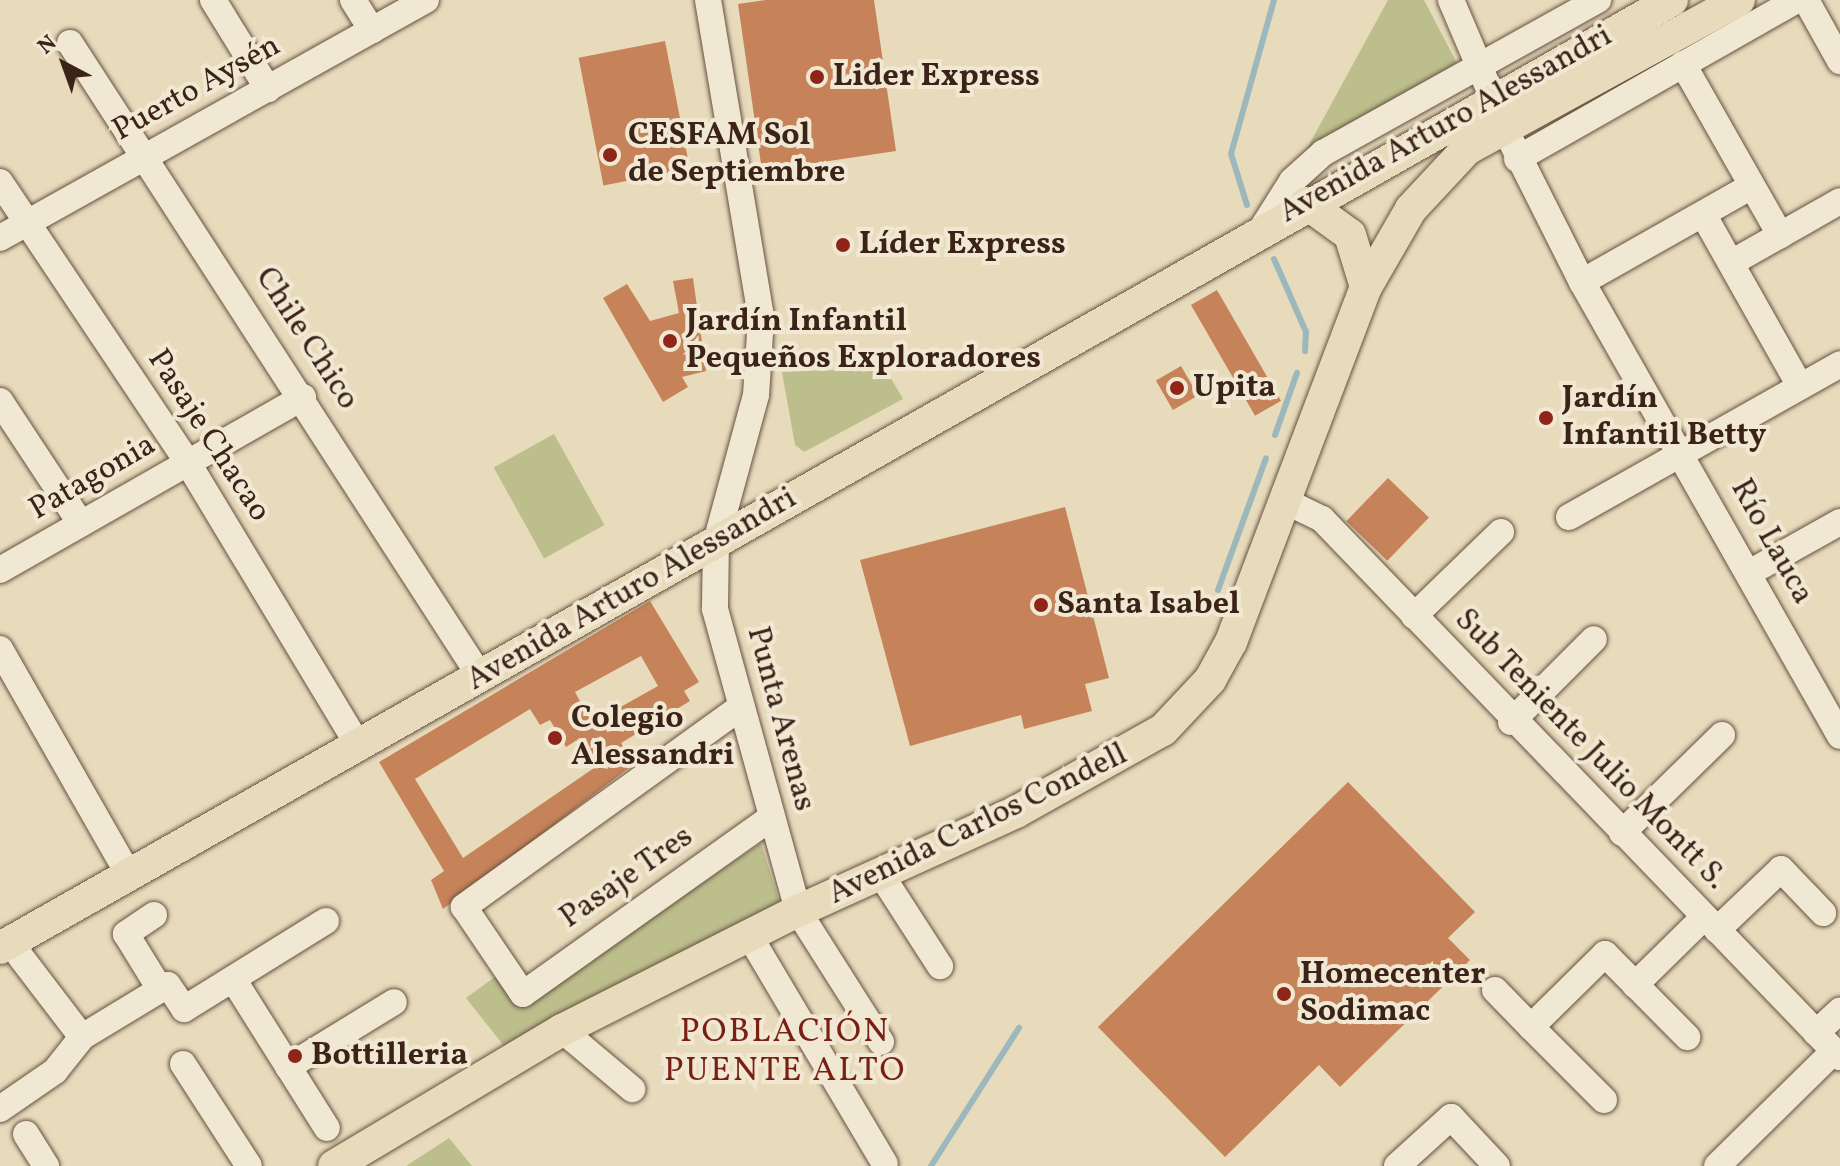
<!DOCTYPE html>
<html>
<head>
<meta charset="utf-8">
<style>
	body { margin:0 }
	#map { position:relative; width:1840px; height:1166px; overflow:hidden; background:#e8dbbc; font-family:Vollkorn,serif }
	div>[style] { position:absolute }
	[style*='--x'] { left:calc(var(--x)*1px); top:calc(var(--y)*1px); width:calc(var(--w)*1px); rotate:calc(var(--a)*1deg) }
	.green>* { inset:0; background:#bcbe8c; transform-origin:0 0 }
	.stream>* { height:6px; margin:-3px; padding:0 3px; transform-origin:3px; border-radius:3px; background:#9db8bd }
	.building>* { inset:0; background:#c68359; transform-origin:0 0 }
	.roads { filter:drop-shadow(0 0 2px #665141) drop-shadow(0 0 2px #665141) }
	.minor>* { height:26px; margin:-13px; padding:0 13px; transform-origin:13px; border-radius:13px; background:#f0e8d3 }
	.major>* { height:32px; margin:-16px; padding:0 16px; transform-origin:16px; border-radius:16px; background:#e8dbbc }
	.dots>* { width:22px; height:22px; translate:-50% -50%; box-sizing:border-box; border:4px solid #f0e8d3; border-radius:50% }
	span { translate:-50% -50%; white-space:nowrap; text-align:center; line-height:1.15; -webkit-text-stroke:8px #f0e8d3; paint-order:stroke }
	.poi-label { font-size:32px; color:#3b2318; font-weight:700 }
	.left { translate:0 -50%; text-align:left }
	.street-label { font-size:32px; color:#3b2318 }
	.neighbourhood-label { font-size:34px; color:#7a1f14; letter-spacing:2px }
	.north { position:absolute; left:24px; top:24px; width:80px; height:80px; -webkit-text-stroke:6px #f0e8d3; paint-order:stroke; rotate:319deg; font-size:22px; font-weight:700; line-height:32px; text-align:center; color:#3b2318 }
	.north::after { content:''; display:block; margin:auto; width:28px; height:36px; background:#3b2318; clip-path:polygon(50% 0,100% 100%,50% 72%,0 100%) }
</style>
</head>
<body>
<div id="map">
	<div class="green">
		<div style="clip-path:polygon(1388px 0,1424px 0,1459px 67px,1304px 154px)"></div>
		<div style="clip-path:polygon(885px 368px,903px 399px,804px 452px,795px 445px,782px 372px)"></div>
		<div style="left:554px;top:434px;width:104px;height:69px;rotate:61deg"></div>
		<div style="clip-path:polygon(761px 843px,782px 910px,504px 1046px,466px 998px,499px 974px,520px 1006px)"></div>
		<div style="clip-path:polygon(449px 1138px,472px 1166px,406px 1166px)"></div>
	</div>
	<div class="stream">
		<div style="--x:1247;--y:205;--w:53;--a:-107.4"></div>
		<div style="--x:1231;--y:154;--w:160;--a:-74.4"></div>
		<div style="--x:1274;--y:259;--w:80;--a:66.3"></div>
		<div style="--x:1306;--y:332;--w:19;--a:93"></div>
		<div style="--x:1275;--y:435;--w:66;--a:-70.5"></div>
		<div style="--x:1218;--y:590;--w:140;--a:-70"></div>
		<div style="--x:931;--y:1166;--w:164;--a:-57.5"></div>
	</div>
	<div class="building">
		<div style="clip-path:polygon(766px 0,874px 0,896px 151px,762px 171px,738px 4px)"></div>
		<div style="left:665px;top:41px;width:130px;height:88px;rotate:79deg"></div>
		<div style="clip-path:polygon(693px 278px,706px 371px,682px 377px,688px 387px,663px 402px,603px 298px,627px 284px,650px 321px,679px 313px,673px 281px)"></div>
		<div style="left:1217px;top:290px;width:128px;height:30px;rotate:60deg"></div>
		<div style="left:1181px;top:366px;width:34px;height:29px;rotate:60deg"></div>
		<div style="left:1388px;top:478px;width:57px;height:60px;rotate:44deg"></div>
		<div style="clip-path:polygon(1065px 507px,1109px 678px,1085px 684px,1092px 711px,1024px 729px,1021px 715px,910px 746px,860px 560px)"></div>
		<div style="clip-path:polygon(evenodd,650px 601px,699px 682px,684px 691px,690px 701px,621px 743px,634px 764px,443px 909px,431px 880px,444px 871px,379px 762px,650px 601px,641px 656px,658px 686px,592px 723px,575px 692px,641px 656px,650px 601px,530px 709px,540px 725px,550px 720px,566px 747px,577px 740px,594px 768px,463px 858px,415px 779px,530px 709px)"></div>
		<div style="clip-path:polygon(1348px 782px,1475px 912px,1448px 938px,1470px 960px,1340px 1087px,1319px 1065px,1225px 1157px,1098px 1027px)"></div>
	</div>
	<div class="roads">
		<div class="minor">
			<div style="--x:213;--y:0;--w:105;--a:58.3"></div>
			<div style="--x:353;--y:0;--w:36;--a:58"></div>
			<div style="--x:708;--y:0;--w:322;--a:80.5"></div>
			<div style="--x:761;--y:318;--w:77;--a:93.7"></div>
			<div style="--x:756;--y:395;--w:152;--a:105.2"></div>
			<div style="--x:716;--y:542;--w:67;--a:90.9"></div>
			<div style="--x:715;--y:609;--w:313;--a:74.6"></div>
			<div style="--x:798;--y:911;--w:155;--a:57.6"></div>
			<div style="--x:1451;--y:0;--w:104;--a:66.9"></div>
			<div style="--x:1806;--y:0;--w:70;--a:60.9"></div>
			<div style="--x:70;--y:43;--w:754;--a:57.07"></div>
			<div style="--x:1683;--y:64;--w:197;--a:60.4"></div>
			<div style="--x:1505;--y:129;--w:171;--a:63.3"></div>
			<div style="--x:1582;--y:282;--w:522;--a:60.39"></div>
			<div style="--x:1517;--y:159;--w:322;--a:-29.6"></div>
			<div style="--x:0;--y:182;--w:338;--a:56.2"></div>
			<div style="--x:188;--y:463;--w:314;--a:58.9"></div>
			<div style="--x:1703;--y:214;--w:197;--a:60.6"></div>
			<div style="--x:1263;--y:227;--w:54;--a:-57.8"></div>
			<div style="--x:1292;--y:181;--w:42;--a:-42.1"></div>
			<div style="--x:1323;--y:153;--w:315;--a:-29.1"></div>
			<div style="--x:0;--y:238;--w:488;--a:-29.2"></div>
			<div style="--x:1731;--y:263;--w:125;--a:-29.6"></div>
			<div style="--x:1582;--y:282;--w:195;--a:-29.5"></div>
			<div style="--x:0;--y:401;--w:147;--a:56.6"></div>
			<div style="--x:1285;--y:501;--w:41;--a:25.9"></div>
			<div style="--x:1322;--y:519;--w:747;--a:46.09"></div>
			<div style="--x:1569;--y:517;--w:311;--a:-29.4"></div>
			<div style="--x:0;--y:570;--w:349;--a:-29.7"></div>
			<div style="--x:1749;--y:573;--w:104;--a:-29.3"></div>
			<div style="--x:1414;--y:616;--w:121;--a:-44"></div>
			<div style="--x:0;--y:649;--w:260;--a:60.3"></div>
			<div style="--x:741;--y:707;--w:342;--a:144.2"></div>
			<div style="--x:464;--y:907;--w:105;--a:55.9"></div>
			<div style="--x:523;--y:994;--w:304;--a:-35.4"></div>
			<div style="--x:1511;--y:722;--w:117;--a:-45"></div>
			<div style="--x:1622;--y:833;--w:140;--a:-44.4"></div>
			<div style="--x:880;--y:873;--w:111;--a:57.2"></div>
			<div style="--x:154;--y:915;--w:34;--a:146"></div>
			<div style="--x:126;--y:934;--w:65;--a:58.3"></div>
			<div style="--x:1717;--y:930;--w:88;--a:-43.6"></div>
			<div style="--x:1781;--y:869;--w:61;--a:46.3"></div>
			<div style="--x:749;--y:935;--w:266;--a:59.3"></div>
			<div style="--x:20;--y:956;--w:102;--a:52.6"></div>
			<div style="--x:233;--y:979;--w:176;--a:57.8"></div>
			<div style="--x:1635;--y:985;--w:97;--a:-44.6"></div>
			<div style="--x:1495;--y:990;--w:52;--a:45.8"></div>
			<div style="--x:562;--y:1030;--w:92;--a:40.1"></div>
			<div style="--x:1816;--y:1033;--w:33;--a:-43"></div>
			<div style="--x:183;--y:1064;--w:121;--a:57.1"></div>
			<div style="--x:288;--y:1067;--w:124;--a:-31.5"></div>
			<div style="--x:1604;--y:1100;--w:103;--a:-135"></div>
			<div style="--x:1531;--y:1027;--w:104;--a:-44.6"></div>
			<div style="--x:1605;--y:954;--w:117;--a:45.3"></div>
			<div style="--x:0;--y:1109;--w:67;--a:-34.6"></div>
			<div style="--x:55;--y:1071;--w:43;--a:-51.5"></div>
			<div style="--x:82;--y:1037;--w:100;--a:-31.2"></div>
			<div style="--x:168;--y:985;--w:29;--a:56"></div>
			<div style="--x:184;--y:1009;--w:167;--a:-31.8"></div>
			<div style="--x:26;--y:1134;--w:38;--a:58"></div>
			<div style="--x:1397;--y:1166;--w:73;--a:-42.2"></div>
			<div style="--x:1451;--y:1117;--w:67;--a:46.8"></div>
			<div style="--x:1717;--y:1166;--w:164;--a:-44.5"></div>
		</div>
		<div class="major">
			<div style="--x:1306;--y:203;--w:54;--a:36"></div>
			<div style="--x:1350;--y:235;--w:54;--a:72.9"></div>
			<div style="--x:0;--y:948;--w:1922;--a:-29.55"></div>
			<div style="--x:334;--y:1166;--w:265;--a:-30.8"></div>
			<div style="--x:562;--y:1030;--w:264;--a:-26.8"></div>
			<div style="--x:798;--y:911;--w:239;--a:-24.4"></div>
			<div style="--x:1016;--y:812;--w:168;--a:-29.2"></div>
			<div style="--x:1163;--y:730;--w:69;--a:-46.8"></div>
			<div style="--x:1210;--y:680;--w:43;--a:-61.1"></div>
			<div style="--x:1231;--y:642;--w:380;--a:-69.2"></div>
			<div style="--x:1366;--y:287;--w:90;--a:-60"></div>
			<div style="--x:1411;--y:209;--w:82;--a:-47"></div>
			<div style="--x:1467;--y:149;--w:310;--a:-28.7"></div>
		</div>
	</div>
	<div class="dots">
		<div style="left:817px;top:77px;background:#8f2418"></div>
		<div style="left:610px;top:155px;background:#8f2418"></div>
		<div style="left:843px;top:245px;background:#8f2418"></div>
		<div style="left:670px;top:341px;background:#8f2418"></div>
		<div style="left:1177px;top:388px;background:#8f2418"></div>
		<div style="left:1546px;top:418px;background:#8f2418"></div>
		<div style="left:1041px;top:605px;background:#8f2418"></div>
		<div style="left:555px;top:738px;background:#8f2418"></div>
		<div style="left:1284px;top:994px;background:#8f2418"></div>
		<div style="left:295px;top:1056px;background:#8f2418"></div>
	</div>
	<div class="poi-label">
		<span class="left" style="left:833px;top:77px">Lider Express</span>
		<span class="left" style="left:628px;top:155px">CESFAM Sol<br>de Septiembre</span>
		<span class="left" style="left:859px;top:245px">Líder Express</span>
		<span class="left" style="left:686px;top:341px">Jardín Infantil<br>Pequeños Exploradores</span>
		<span class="left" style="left:1193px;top:388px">Upita</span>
		<span class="left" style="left:1562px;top:418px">Jardín<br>Infantil Betty</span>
		<span class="left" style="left:1057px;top:605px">Santa Isabel</span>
		<span class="left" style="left:571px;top:738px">Colegio<br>Alessandri</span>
		<span class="left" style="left:1300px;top:994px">Homecenter<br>Sodimac</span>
		<span class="left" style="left:311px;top:1056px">Bottilleria</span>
	</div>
	<div class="street-label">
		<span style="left:197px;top:89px;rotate:-29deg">Puerto Aysén</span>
		<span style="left:1446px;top:125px;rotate:-29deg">Avenida Arturo Alessandri</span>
		<span style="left:306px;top:339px;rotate:57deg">Chile Chico</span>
		<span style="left:208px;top:436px;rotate:57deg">Pasaje Chacao</span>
		<span style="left:93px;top:478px;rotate:-30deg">Patagonia</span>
		<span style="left:1771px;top:542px;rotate:61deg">Río Lauca</span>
		<span style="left:632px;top:590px;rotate:-30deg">Avenida Arturo Alessandri</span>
		<span style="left:780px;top:719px;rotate:75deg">Punta Arenas</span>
		<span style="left:1590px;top:750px;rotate:46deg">Sub Teniente Julio Montt S.</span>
		<span style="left:978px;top:825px;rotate:-26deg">Avenida Carlos Condell</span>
		<span style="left:627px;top:878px;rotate:-35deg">Pasaje Tres</span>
	</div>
	<div class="neighbourhood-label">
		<span style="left:785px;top:1052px">POBLACIÓN<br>PUENTE ALTO</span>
	</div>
	<div class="north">N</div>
</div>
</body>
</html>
